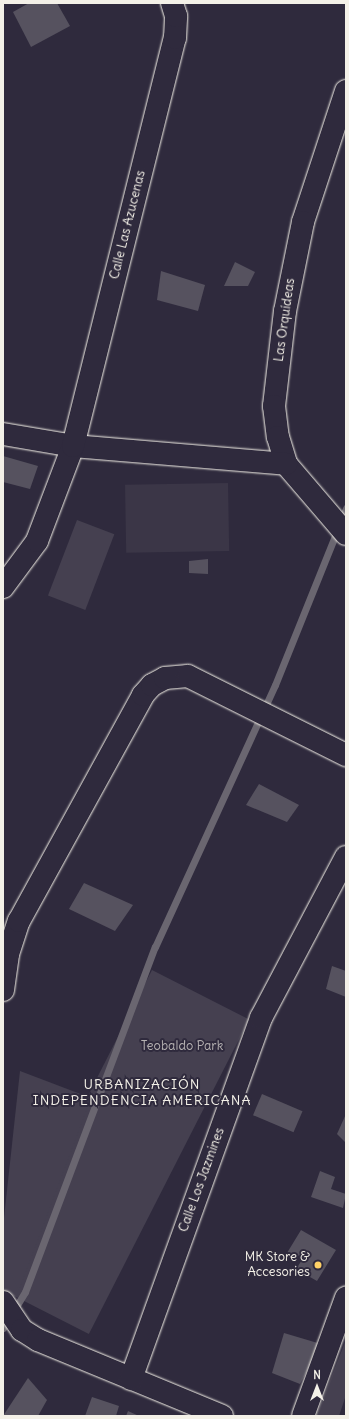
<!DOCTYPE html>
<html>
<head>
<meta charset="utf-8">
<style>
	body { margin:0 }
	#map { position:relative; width:349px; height:1419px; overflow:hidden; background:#2f2a3d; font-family:Delius,sans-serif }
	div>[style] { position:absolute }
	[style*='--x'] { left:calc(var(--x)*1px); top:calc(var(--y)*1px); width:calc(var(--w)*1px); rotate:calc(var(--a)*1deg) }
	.built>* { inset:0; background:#3b3647; transform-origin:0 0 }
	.green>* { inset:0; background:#454050; transform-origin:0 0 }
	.stream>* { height:7px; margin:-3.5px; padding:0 3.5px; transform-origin:3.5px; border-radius:3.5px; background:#6a6670 }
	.building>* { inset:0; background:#56525f; transform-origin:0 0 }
	.roads { filter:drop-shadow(0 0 1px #f4f1e8) drop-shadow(0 0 1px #f4f1e8) }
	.street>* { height:22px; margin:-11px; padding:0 11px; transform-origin:11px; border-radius:11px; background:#2f2a3d }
	.primary>* { height:22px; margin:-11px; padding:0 11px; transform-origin:11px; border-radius:11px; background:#2f2a3d }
	.dots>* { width:11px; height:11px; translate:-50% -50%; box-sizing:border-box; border:2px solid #2f2a3d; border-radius:50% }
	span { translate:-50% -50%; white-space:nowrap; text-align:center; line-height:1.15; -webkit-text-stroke:4px #2f2a3d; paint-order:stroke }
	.street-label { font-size:13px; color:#f4f1e8 }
	.park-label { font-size:13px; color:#b7b3b3 }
	.poi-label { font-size:13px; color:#f4f1e8 }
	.right { translate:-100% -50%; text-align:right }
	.neighbourhood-label { font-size:14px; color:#f4f1e8; letter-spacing:1px }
	.frame { position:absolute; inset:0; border:4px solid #f4f1e8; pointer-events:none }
	.north { position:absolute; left:297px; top:1367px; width:40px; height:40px; -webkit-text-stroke:3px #2f2a3d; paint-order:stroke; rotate:0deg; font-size:11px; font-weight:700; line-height:16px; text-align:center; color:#f4f1e8 }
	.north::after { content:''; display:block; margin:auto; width:14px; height:18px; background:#f4f1e8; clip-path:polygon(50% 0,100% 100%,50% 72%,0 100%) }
</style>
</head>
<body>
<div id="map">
	<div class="built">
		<div style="left:228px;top:483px;width:68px;height:103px;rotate:89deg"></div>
	</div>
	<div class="green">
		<div style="left:77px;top:520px;width:40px;height:81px;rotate:21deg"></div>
		<div style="left:152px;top:970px;width:109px;height:353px;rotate:27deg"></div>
		<div style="clip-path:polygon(20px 1071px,91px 1098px,19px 1290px,3px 1258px,3px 1227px)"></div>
		<div style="clip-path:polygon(346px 1340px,346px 1395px,339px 1416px,316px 1416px)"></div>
	</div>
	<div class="stream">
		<div style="--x:3;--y:1328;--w:42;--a:-58.6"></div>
		<div style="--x:25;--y:1292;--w:369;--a:-69.4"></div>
		<div style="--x:155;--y:947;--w:288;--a:-65.4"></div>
		<div style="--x:275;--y:685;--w:191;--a:-68.1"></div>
	</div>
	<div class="building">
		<div style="clip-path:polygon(29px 3px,57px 3px,70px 26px,31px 47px,13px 12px)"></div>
		<div style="clip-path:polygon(235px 262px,255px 272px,248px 286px,224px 286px)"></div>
		<div style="clip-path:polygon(161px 271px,205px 285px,198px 311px,157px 300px)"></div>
		<div style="clip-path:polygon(3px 456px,38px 466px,30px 489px,3px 482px)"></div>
		<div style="clip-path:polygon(208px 559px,208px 574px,189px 573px,189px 561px)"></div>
		<div style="clip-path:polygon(259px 784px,299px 805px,287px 822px,246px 805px)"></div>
		<div style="clip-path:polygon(84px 883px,133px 905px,115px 931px,69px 909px)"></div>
		<div style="clip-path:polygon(332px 966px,346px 971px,346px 997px,326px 989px)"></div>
		<div style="left:262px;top:1094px;width:44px;height:23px;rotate:23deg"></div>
		<div style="clip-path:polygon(346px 1114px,346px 1143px,337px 1134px)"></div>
		<div style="clip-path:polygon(320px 1171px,335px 1177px,331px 1189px,346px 1194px,343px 1208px,311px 1197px)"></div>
		<div style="clip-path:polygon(301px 1230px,336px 1250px,317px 1281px,296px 1269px,304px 1257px,287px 1253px)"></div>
		<div style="clip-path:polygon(284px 1333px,321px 1344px,300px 1384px,272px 1373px)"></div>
		<div style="clip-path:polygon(28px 1378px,47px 1400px,38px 1416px,3px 1416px)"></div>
		<div style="clip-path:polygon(92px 1397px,119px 1406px,116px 1416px,85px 1416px)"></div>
		<div style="clip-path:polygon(128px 1411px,139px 1416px,126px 1416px)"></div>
	</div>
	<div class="roads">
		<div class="street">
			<div style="--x:346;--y:91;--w:138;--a:108.2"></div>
			<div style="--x:303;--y:222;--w:91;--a:101.4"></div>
			<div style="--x:285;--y:311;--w:96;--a:96.6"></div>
			<div style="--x:274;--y:406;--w:31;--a:83"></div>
			<div style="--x:278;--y:437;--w:28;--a:73"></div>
			<div style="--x:286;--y:464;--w:92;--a:49.4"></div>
			<div style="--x:3;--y:434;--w:71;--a:9.7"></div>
			<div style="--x:73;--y:446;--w:214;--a:4.8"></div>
			<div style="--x:3;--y:587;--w:57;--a:-53.5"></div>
			<div style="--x:37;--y:541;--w:102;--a:-69.2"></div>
			<div style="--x:73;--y:446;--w:421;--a:-76"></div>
			<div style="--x:175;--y:38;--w:22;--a:-87"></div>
			<div style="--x:176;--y:16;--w:14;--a:-107"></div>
			<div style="--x:3;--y:990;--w:36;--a:-82"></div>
			<div style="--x:8;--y:954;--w:35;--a:-72"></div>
			<div style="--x:19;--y:921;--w:258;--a:-61.2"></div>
			<div style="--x:143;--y:695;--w:13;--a:-48"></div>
			<div style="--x:152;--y:685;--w:15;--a:-28"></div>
			<div style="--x:165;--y:678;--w:23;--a:-5"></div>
			<div style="--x:188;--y:676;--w:177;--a:26.6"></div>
			<div style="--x:3;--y:1302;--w:34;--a:56"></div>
			<div style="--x:22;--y:1330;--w:19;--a:32"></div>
			<div style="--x:38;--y:1340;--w:199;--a:22.4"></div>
			<div style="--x:131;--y:1379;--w:384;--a:-70.2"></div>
			<div style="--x:261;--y:1018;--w:182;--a:-62.2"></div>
		</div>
		<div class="primary">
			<div style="--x:303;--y:1416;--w:126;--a:-70"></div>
		</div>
	</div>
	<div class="dots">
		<div style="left:318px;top:1265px;background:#ffd166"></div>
	</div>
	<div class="street-label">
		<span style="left:128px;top:225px;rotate:-76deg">Calle Las Azucenas</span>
		<span style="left:285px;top:320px;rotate:-82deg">Las Orquídeas</span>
		<span style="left:202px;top:1180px;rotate:-70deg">Calle Los Jazmines</span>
	</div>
	<div class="park-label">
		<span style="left:182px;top:1046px">Teobaldo Park</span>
	</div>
	<div class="poi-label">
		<span class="right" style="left:310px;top:1265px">MK Store &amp;<br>Accesories</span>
	</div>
	<div class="neighbourhood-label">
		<span style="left:142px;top:1092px">URBANIZACIÓN<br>INDEPENDENCIA AMERICANA</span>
	</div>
	<div class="frame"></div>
	<div class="north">N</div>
</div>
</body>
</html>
